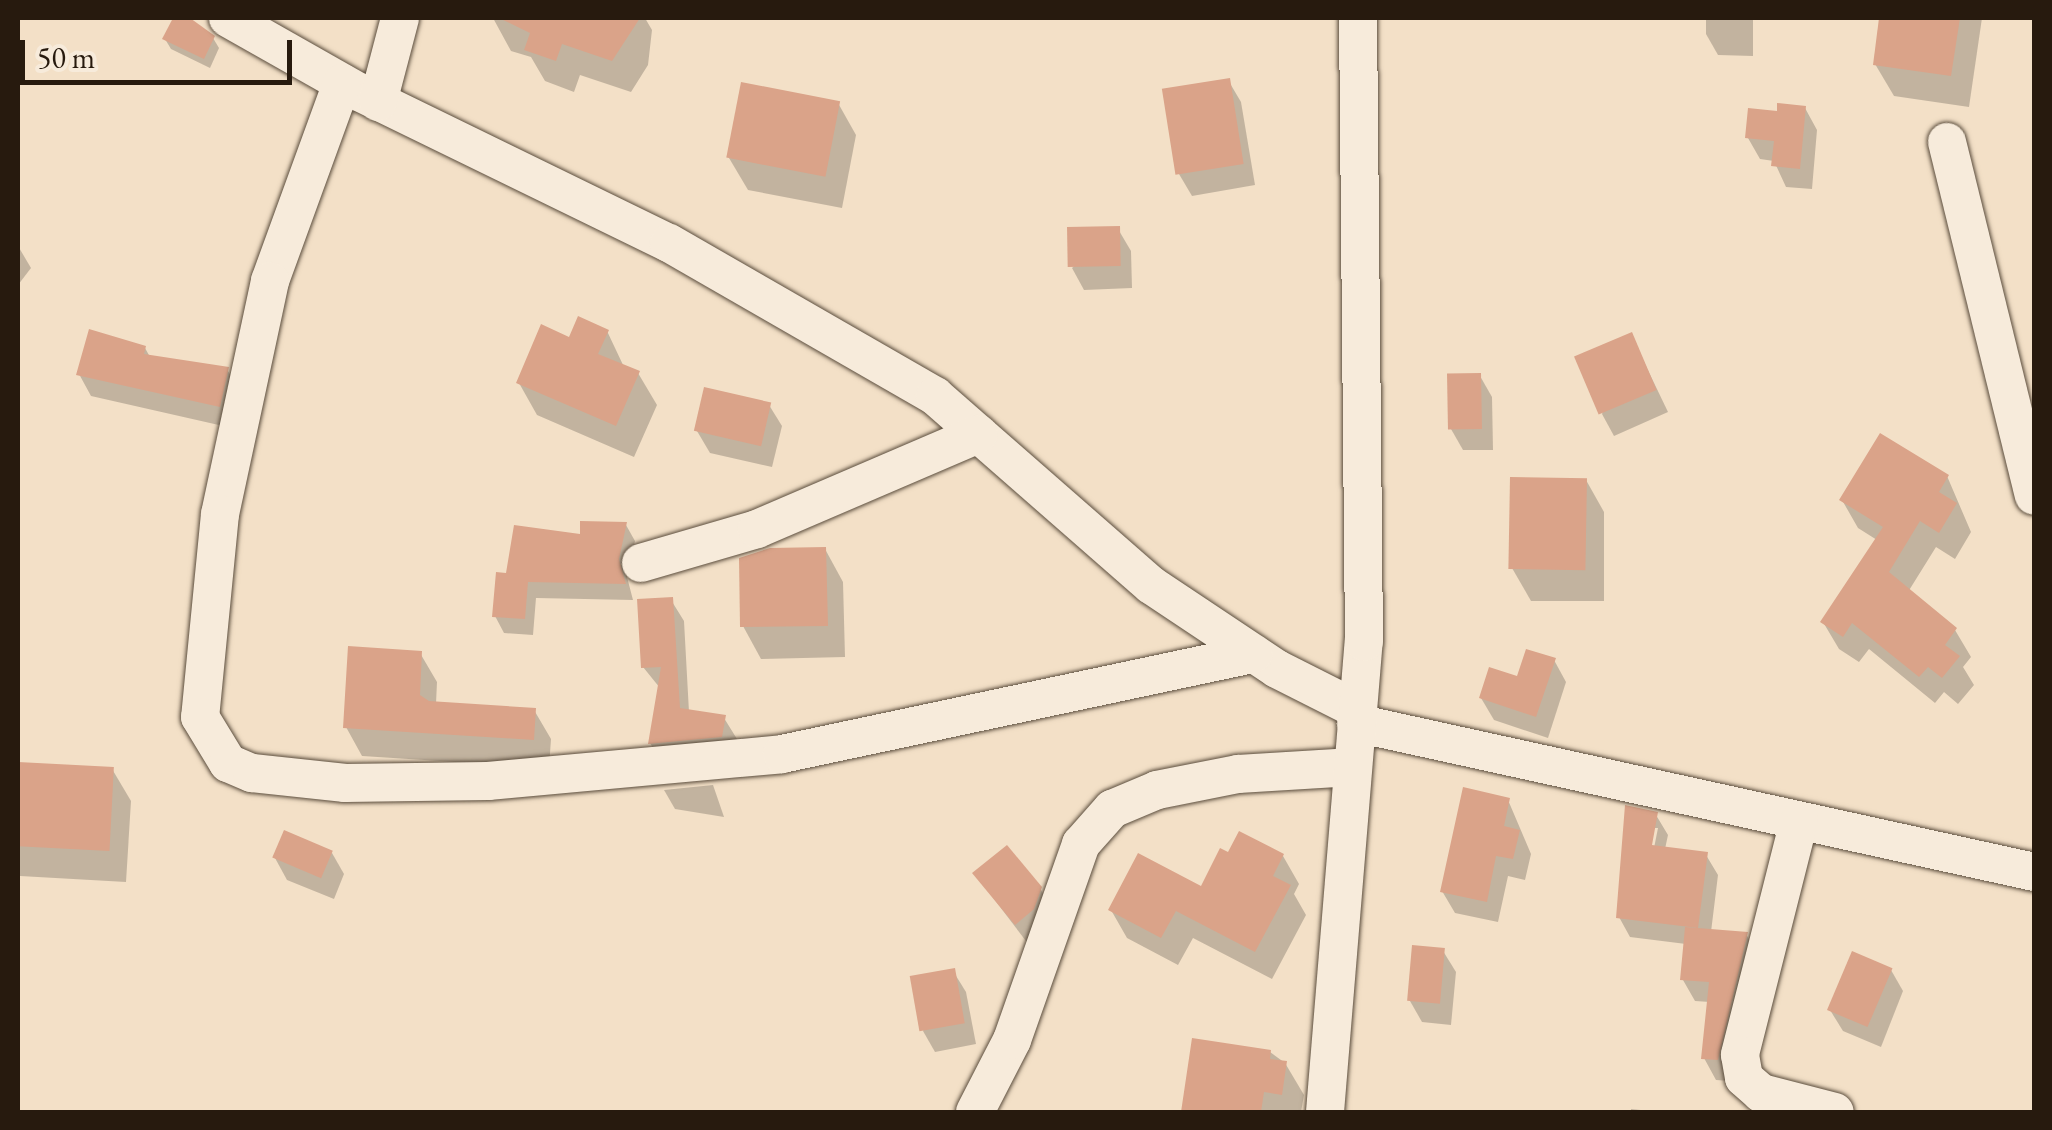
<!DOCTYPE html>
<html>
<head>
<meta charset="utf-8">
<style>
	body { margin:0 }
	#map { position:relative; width:2052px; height:1130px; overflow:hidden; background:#f3e0c7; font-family:"EB Garamond",serif }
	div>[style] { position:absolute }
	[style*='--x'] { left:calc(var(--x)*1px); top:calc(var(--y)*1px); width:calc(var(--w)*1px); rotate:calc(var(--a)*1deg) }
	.shadow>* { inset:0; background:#0003 }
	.building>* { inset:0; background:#daa389; transform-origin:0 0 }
	.roads { filter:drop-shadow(0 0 2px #5a4c3c) drop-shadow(0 0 2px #5a4c3c) }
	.minor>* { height:38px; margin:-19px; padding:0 19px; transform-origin:19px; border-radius:19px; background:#f7ebdb }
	span { translate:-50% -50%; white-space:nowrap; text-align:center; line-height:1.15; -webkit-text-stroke:8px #f7ebdb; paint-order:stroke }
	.frame { position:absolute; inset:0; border:20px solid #271a0e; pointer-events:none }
	.scale { position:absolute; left:20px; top:40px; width:272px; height:45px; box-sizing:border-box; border:5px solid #271a0e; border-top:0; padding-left:12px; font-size:30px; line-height:35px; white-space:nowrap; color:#271a0e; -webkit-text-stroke:8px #f7ebdb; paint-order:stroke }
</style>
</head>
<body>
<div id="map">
	<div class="shadow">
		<div style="clip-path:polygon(175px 18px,213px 38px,219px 48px,210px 68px,171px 49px,165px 39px)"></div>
		<div style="clip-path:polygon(493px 18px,645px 18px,652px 30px,648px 65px,631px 92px,580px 75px,574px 92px,545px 81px,531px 57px,511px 51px)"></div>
		<div style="clip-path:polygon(1706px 18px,1753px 18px,1753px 56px,1718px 55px,1706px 34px)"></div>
		<div style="clip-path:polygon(1882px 18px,1982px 18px,1969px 107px,1894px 96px,1875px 64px)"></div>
		<div style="clip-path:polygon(1228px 80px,1241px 102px,1255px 185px,1192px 196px,1179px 174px)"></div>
		<div style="clip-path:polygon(838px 103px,856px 135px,842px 208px,748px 190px,729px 158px)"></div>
		<div style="clip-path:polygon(1805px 108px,1817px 130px,1812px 189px,1786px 187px,1774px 161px,1760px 159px,1748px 138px,1779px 114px)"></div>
		<div style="clip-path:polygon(1118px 229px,1131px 251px,1132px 288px,1084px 290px,1072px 268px)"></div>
		<div style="clip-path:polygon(18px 246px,31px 268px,18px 285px)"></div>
		<div style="clip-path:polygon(607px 331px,624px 367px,638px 373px,657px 405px,634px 457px,537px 415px,519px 383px,571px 340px)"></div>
		<div style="clip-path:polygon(1631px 335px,1668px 412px,1614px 436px,1602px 414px)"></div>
		<div style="clip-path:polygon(145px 348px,150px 357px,227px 369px,239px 391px,232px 428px,91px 396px,79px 374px)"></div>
		<div style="clip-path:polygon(1480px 376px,1492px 397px,1493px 450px,1463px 450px,1451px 429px)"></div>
		<div style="clip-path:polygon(769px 405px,782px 426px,772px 467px,710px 453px,697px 431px)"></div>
		<div style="clip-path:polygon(1947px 476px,1971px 532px,1955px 559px,1936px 547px,1908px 592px,1955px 630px,1971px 657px,1963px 667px,1974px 685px,1958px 704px,1944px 692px,1935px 703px,1869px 649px,1859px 662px,1839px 649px,1823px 622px,1877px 540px,1858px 528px,1842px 500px)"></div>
		<div style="clip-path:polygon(1586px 480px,1604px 512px,1604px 601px,1531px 601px,1512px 568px)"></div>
		<div style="clip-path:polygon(626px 525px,635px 541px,627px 577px,633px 600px,536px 598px,533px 635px,504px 633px,495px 616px,508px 575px,582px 537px)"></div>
		<div style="clip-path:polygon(825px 549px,843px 582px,845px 657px,761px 659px,743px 626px)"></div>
		<div style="clip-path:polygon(671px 600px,684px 621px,689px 712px,724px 718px,737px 739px,734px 758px,663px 765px,650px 743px,660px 688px,643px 667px)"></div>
		<div style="clip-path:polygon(420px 653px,437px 682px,436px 704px,534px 710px,551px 739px,549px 768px,362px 756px,346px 727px)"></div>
		<div style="clip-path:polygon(1554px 660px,1566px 682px,1548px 738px,1494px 720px,1481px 698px)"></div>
		<div style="clip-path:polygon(18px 764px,112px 769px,131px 801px,126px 882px,20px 876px)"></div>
		<div style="clip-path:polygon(713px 785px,724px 817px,675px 809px,664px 790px)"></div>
		<div style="clip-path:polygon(1508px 800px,1531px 854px,1525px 880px,1508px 876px,1498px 922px,1455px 913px,1442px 891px)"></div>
		<div style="clip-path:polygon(evenodd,1656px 815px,1668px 835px,1665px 849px,1706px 855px,1718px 875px,1711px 932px,1746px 934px,1759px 956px,1730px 1081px,1716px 1080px,1704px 1058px,1710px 1002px,1695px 1001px,1683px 980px,1686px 944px,1630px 937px,1619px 917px,1656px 815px,1652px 828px,1658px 828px,1652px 858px,1647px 857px,1652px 828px)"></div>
		<div style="clip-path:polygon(332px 853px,344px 874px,334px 899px,287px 880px,275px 858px)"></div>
		<div style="clip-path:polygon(1229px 856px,1283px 856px,1299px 884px,1294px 894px,1306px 915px,1272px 979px,1193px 938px,1178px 965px,1127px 938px,1111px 910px,1202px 889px)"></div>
		<div style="clip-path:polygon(975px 874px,1040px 888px,1053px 911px,1029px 945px)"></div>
		<div style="clip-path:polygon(1443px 951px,1456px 972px,1451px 1025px,1422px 1022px,1410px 1001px)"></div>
		<div style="clip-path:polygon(1891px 970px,1903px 991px,1881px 1047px,1843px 1031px,1830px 1010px)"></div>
		<div style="clip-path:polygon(953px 971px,966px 992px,976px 1044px,935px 1052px,923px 1031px)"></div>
		<div style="clip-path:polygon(1194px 1041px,1270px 1052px,1285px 1063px,1304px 1095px,1301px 1112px,1183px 1112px)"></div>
		<div style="clip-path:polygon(1631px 1109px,1660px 1112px,1631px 1112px)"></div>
	</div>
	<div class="building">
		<div style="clip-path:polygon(173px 18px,190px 18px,215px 36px,204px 59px,162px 39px)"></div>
		<div style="clip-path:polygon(499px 18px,640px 18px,612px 61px,562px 44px,556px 61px,524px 50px,530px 33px)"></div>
		<div style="clip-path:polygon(1879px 18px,1960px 18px,1951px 76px,1873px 65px)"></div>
		<div style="left:1230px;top:78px;width:87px;height:69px;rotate:81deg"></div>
		<div style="left:741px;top:82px;width:101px;height:77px;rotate:11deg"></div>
		<div style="clip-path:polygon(1777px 103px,1806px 106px,1800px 169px,1771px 166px,1774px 141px,1745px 138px,1748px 108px,1777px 111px)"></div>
		<div style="left:1120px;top:226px;width:40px;height:53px;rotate:89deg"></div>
		<div style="clip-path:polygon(578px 316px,609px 330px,598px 354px,640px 371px,616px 426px,516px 383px,541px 324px,569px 337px)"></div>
		<div style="clip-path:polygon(89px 329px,146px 346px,144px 354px,229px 367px,220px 407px,76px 375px)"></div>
		<div style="left:1632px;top:332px;width:63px;height:63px;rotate:67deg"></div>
		<div style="left:1481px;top:373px;width:56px;height:34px;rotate:89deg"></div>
		<div style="left:704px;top:387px;width:69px;height:45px;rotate:13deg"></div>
		<div style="clip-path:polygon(1880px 433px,1949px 475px,1939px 492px,1957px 503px,1939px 533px,1920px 521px,1889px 572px,1957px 628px,1945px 645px,1960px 656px,1942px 678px,1928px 667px,1919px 677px,1852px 623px,1843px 637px,1820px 622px,1883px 527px,1839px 500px)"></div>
		<div style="left:1510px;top:477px;width:77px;height:92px;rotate:1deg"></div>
		<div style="clip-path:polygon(580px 521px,627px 522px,619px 559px,626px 584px,528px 582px,525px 619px,492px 617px,496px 572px,506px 573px,514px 525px,580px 534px)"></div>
		<div style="clip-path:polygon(826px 547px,828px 626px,740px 627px,739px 558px,770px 548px)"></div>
		<div style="clip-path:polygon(673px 597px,680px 708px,726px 715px,722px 737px,648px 744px,661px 667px,641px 668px,637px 599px)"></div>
		<div style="clip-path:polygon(348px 646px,422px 651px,420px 695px,429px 701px,536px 708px,534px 740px,343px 728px)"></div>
		<div style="clip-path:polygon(1526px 649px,1556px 658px,1536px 717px,1479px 698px,1489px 667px,1517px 676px)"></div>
		<div style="left:18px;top:762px;width:96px;height:84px;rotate:3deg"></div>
		<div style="clip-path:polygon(1463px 787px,1510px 798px,1504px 826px,1520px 830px,1513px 859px,1496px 856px,1487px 902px,1440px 892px)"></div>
		<div style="clip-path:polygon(1625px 805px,1658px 812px,1652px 845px,1708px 852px,1698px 928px,1616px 918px)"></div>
		<div style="left:284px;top:830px;width:53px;height:30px;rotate:23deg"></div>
		<div style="clip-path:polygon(1239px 831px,1284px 854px,1273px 876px,1291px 885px,1255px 952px,1176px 911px,1161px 938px,1108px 910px,1138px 853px,1201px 886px,1220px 848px,1228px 852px)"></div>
		<div style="clip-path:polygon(1007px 845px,1042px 887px,1034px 909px,1015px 925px,972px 873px)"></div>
		<div style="clip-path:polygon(1685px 927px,1748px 932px,1718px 1060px,1701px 1059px,1709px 982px,1680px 980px)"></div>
		<div style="left:1412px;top:945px;width:33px;height:56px;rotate:5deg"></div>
		<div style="left:1852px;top:951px;width:44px;height:64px;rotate:23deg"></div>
		<div style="left:955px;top:968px;width:56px;height:46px;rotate:80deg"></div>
		<div style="clip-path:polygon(1192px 1038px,1271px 1050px,1270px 1059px,1287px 1061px,1282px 1095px,1264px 1092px,1261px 1112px,1181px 1112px)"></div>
	</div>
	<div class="roads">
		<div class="minor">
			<div style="--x:228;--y:18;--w:150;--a:29.5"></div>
			<div style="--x:359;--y:92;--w:345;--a:26"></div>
			<div style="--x:669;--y:243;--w:307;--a:29.9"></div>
			<div style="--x:935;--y:396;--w:287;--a:41.2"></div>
			<div style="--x:1151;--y:585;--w:151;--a:33.7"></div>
			<div style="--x:1277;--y:669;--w:91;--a:26.8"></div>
			<div style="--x:342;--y:83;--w:211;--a:110"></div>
			<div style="--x:270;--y:281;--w:238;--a:102.1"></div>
			<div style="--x:220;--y:514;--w:204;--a:95.6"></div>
			<div style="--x:200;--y:717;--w:54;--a:58.7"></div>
			<div style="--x:228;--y:763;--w:26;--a:23"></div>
			<div style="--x:252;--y:773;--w:94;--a:6.1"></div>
			<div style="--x:345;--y:783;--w:143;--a:-0.8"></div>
			<div style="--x:488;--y:781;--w:295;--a:-5.2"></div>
			<div style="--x:782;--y:754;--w:482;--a:-12"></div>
			<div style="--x:378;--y:102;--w:87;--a:-75.3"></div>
			<div style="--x:1947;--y:142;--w:364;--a:76.2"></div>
			<div style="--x:641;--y:563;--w:121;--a:-16.3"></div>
			<div style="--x:757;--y:529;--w:241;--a:-23.2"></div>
			<div style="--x:1356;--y:723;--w:694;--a:12.39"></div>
			<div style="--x:1799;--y:821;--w:241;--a:104.2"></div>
			<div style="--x:1740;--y:1055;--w:23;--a:80"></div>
			<div style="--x:1744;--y:1078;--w:23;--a:41"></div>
			<div style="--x:1761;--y:1093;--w:76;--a:14.4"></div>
			<div style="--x:975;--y:1112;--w:81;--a:-62.8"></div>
			<div style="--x:1012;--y:1040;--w:208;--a:-70.6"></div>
			<div style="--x:1081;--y:844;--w:47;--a:-48.5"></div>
			<div style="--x:1112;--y:809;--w:49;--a:-22.9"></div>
			<div style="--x:1157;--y:790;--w:83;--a:-11.2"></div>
			<div style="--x:1238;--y:774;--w:115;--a:-3.5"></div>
			<div style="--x:1325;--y:1112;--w:472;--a:-85.3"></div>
			<div style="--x:1364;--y:642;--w:624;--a:-90.55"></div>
		</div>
	</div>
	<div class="frame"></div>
	<div class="scale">50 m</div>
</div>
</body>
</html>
